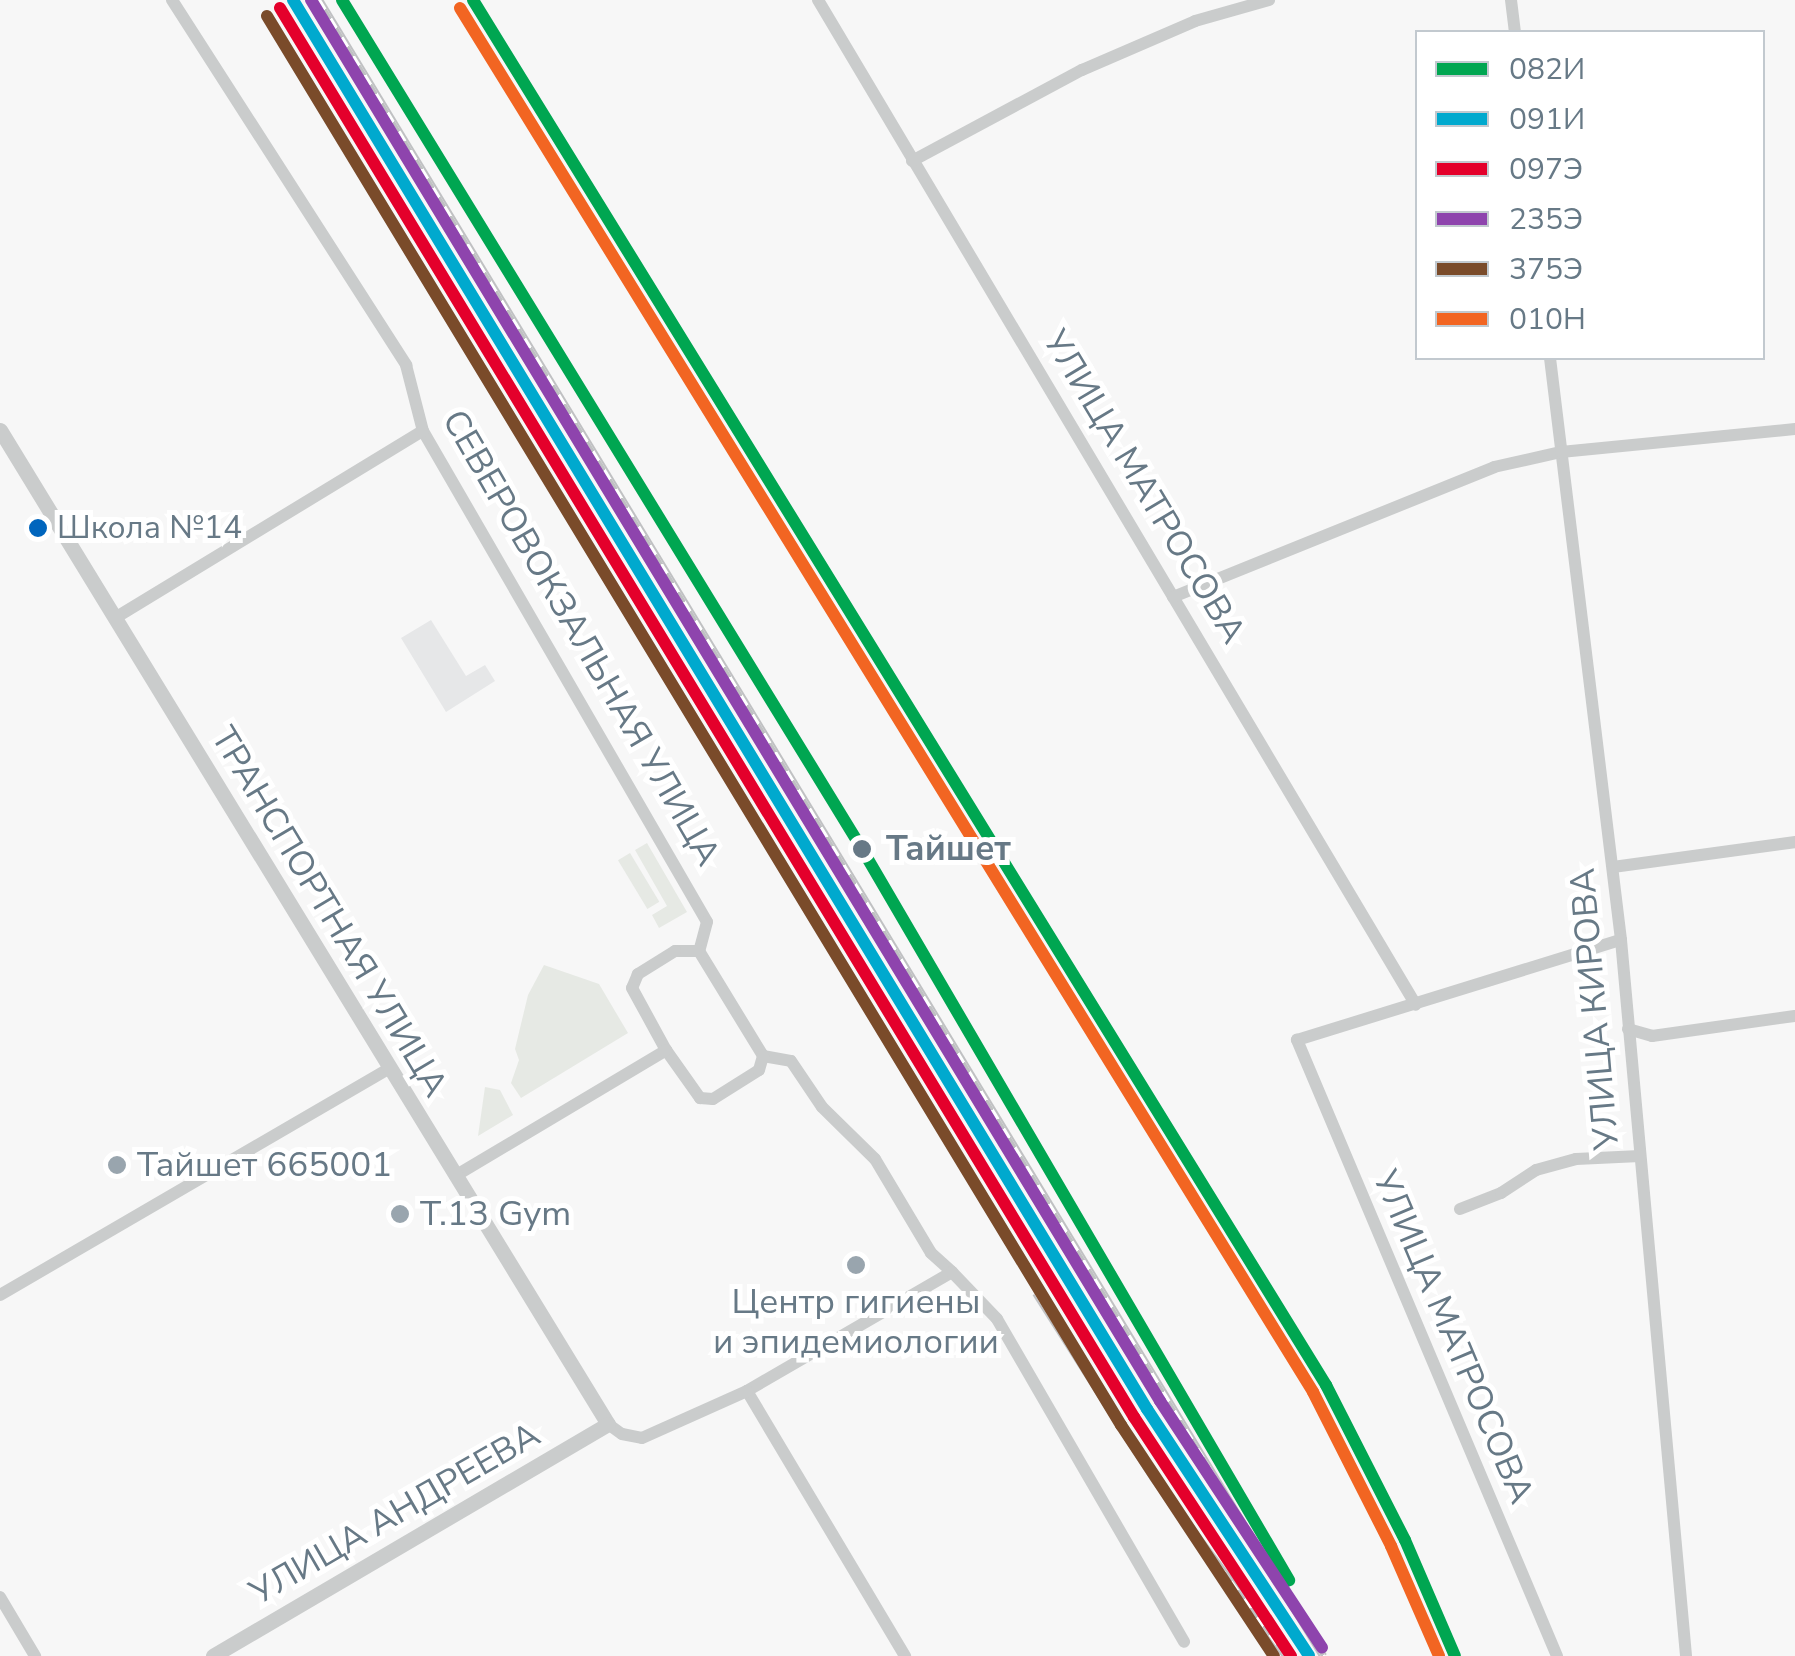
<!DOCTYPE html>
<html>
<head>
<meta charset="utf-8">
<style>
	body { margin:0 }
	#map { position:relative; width:1795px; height:1656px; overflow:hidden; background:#f7f7f7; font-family:"Nunito Sans",sans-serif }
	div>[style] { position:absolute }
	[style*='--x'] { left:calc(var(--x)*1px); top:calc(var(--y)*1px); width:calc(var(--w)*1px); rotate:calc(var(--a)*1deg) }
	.built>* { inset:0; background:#e6e7e8 }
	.green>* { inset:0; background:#e6e9e4; transform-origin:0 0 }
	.minor>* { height:12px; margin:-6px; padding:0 6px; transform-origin:6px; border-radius:6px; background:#cacccc }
	.tertiary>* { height:15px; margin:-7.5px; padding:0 7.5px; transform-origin:7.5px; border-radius:7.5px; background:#cacccc }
	.rail>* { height:8px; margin-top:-4px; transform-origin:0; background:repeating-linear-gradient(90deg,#fff 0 11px,#c0c1c3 0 22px); box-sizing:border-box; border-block:2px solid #c0c1c3 }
	.rail-1>* { height:12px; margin:-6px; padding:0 6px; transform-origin:6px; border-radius:6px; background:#00a651 }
	.rail-2>* { height:12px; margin:-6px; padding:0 6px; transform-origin:6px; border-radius:6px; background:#00a9ce }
	.rail-3>* { height:12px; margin:-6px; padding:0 6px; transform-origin:6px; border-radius:6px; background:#e4002b }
	.rail-4>* { height:12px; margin:-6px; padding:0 6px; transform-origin:6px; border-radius:6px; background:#8e44ad }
	.rail-5>* { height:12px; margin:-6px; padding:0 6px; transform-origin:6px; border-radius:6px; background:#7a4b2a }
	.rail-6>* { height:12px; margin:-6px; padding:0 6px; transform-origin:6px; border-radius:6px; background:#f26522 }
	.dots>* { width:28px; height:28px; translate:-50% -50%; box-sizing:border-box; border:5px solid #fff; border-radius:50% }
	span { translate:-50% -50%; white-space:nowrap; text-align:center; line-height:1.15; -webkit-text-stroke:10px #fff; paint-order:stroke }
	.bus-label { font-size:32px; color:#677986 }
	.left { translate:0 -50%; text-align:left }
	.street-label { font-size:35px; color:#677986 }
	.stop-label { font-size:35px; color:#677986; font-weight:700 }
	.poi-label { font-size:35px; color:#677986 }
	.legend { position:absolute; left:1415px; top:30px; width:350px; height:330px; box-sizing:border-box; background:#fff; border:2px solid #c2c9cf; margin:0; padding:12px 18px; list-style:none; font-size:30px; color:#677986 }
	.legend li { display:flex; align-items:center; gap:20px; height:50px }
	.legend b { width:50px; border:2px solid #c2c9cf }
</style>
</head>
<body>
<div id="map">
	<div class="built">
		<div style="clip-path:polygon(431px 620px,466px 676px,485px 665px,495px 681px,446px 712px,401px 638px)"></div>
	</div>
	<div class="green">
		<div style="clip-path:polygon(647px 843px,687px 912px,659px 928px,652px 915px,667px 906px,635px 850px)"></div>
		<div style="left:630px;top:853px;width:57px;height:14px;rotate:59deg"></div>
		<div style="clip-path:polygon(544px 965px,599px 984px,628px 1033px,521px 1098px,511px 1083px,519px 1060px,515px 1049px,528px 995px)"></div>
		<div style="clip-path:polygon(485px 1087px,500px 1090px,513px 1115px,478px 1136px)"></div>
	</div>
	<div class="minor">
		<div style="--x:172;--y:0;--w:434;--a:57.3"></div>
		<div style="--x:406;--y:365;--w:68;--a:75.6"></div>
		<div style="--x:423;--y:431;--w:567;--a:59.95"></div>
		<div style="--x:707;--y:922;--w:30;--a:105"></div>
		<div style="--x:699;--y:951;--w:123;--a:58.6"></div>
		<div style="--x:763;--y:1056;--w:28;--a:10"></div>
		<div style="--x:791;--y:1061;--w:55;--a:56"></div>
		<div style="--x:822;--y:1107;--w:74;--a:44.5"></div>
		<div style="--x:875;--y:1159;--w:109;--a:59.2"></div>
		<div style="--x:931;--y:1253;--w:28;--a:42"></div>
		<div style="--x:952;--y:1272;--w:237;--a:149.9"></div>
		<div style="--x:747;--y:1391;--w:309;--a:59.2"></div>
		<div style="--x:818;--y:0;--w:1169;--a:59.25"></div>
		<div style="--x:1511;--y:0;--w:32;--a:83"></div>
		<div style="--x:912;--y:161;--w:193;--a:-28.2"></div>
		<div style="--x:1082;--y:70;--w:123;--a:-23.4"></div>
		<div style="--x:1195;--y:21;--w:77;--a:-15.8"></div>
		<div style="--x:1550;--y:358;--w:586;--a:83.04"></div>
		<div style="--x:1621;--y:940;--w:719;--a:84.81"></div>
		<div style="--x:1173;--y:597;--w:346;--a:-22"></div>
		<div style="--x:1494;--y:467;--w:69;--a:-12.6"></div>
		<div style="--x:1561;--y:452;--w:235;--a:-5.6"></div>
		<div style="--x:115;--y:618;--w:360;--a:-31.3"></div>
		<div style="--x:1613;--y:867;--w:184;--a:-7.8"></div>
		<div style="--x:699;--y:951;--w:24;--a:180"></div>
		<div style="--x:675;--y:951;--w:44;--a:148.1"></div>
		<div style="--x:638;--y:974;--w:15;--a:113"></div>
		<div style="--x:632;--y:988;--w:71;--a:61.3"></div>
		<div style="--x:666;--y:1050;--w:59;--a:54.7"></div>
		<div style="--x:700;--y:1098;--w:13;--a:4"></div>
		<div style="--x:713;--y:1099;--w:54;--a:-32.2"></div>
		<div style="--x:759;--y:1070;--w:15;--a:-74"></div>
		<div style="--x:1628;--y:1029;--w:25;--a:16"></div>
		<div style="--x:1652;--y:1036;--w:144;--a:-8"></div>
		<div style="--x:455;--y:1176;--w:246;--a:-30.8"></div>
		<div style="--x:1460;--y:1209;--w:44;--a:-21.3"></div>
		<div style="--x:1501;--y:1193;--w:42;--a:-33.3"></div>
		<div style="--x:1536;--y:1170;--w:41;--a:-15.4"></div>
		<div style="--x:1576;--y:1159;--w:64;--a:-2.7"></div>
		<div style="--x:952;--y:1272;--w:65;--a:46.2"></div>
		<div style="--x:997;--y:1319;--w:373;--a:59.9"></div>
		<div style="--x:0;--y:1295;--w:449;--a:-30.2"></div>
		<div style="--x:608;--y:1424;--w:17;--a:36"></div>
		<div style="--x:622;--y:1434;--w:20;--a:11"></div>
		<div style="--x:642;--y:1438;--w:115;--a:-24.1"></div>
		<div style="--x:0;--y:1597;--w:69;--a:59.3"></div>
		<div style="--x:1557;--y:1656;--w:669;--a:-112.88"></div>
		<div style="--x:1297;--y:1040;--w:339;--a:-17.2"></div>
	</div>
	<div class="tertiary">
		<div style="--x:0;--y:430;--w:1165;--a:58.55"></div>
		<div style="--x:608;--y:1424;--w:458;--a:149.6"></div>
	</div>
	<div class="rail">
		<div style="--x:319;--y:0;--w:1937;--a:58.77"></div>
		<div style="--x:1036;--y:1293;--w:217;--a:57.6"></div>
		<div style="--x:1152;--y:1476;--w:224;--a:53.3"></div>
	</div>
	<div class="rail-1">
		<div style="--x:342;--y:0;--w:996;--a:58.51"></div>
		<div style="--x:862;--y:849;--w:847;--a:59.71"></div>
		<div style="--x:473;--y:0;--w:1627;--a:58.37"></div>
		<div style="--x:1326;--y:1385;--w:174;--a:63"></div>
		<div style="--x:1405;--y:1540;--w:126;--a:66.7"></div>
	</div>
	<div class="rail-2">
		<div style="--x:293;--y:0;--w:1648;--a:58.78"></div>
		<div style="--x:1147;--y:1409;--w:295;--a:56.7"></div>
	</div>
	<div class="rail-3">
		<div style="--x:280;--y:8;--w:1648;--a:58.78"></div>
		<div style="--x:1134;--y:1417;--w:286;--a:56.7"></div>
	</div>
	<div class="rail-4">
		<div style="--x:311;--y:0;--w:1638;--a:58.78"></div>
		<div style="--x:1160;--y:1401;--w:295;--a:56.7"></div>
	</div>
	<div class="rail-5">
		<div style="--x:267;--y:16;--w:1648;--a:58.78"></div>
		<div style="--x:1121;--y:1425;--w:277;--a:56.5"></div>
	</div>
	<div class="rail-6">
		<div style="--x:460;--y:8;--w:1626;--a:58.35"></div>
		<div style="--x:1313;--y:1392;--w:173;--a:63.1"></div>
		<div style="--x:1391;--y:1546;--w:120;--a:66.4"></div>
	</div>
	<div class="dots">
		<div style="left:38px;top:528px;background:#0065bd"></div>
		<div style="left:862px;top:849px;background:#677986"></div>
		<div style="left:117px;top:1165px;background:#99a5ae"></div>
		<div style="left:400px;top:1214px;background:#99a5ae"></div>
		<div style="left:856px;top:1265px;background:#99a5ae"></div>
	</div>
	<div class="bus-label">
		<span class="left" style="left:57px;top:528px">Школа №14</span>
	</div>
	<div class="street-label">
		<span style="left:1144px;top:487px;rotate:59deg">УЛИЦА МАТРОСОВА</span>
		<span style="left:581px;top:638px;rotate:60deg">СЕВЕРОВОКЗАЛЬНАЯ УЛИЦА</span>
		<span style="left:329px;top:912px;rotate:59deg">ТРАНСПОРТНАЯ УЛИЦА</span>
		<span style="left:1595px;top:1009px;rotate:-95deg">УЛИЦА КИРОВА</span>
		<span style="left:1453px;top:1337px;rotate:67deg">УЛИЦА МАТРОСОВА</span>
		<span style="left:395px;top:1514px;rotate:-30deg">УЛИЦА АНДРЕЕВА</span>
	</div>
	<div class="stop-label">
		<span class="left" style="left:886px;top:849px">Тайшет</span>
	</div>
	<div class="poi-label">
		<span class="left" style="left:137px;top:1165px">Тайшет 665001</span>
		<span class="left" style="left:420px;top:1214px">T.13 Gym</span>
		<span style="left:856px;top:1322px">Центр гигиены<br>и эпидемиологии</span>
	</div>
	<ul class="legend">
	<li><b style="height:12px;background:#00a651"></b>082И</li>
	<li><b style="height:12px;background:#00a9ce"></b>091И</li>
	<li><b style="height:12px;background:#e4002b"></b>097Э</li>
	<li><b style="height:12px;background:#8e44ad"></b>235Э</li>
	<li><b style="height:12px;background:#7a4b2a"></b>375Э</li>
	<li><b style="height:12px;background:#f26522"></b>010Н</li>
	</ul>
</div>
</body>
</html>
